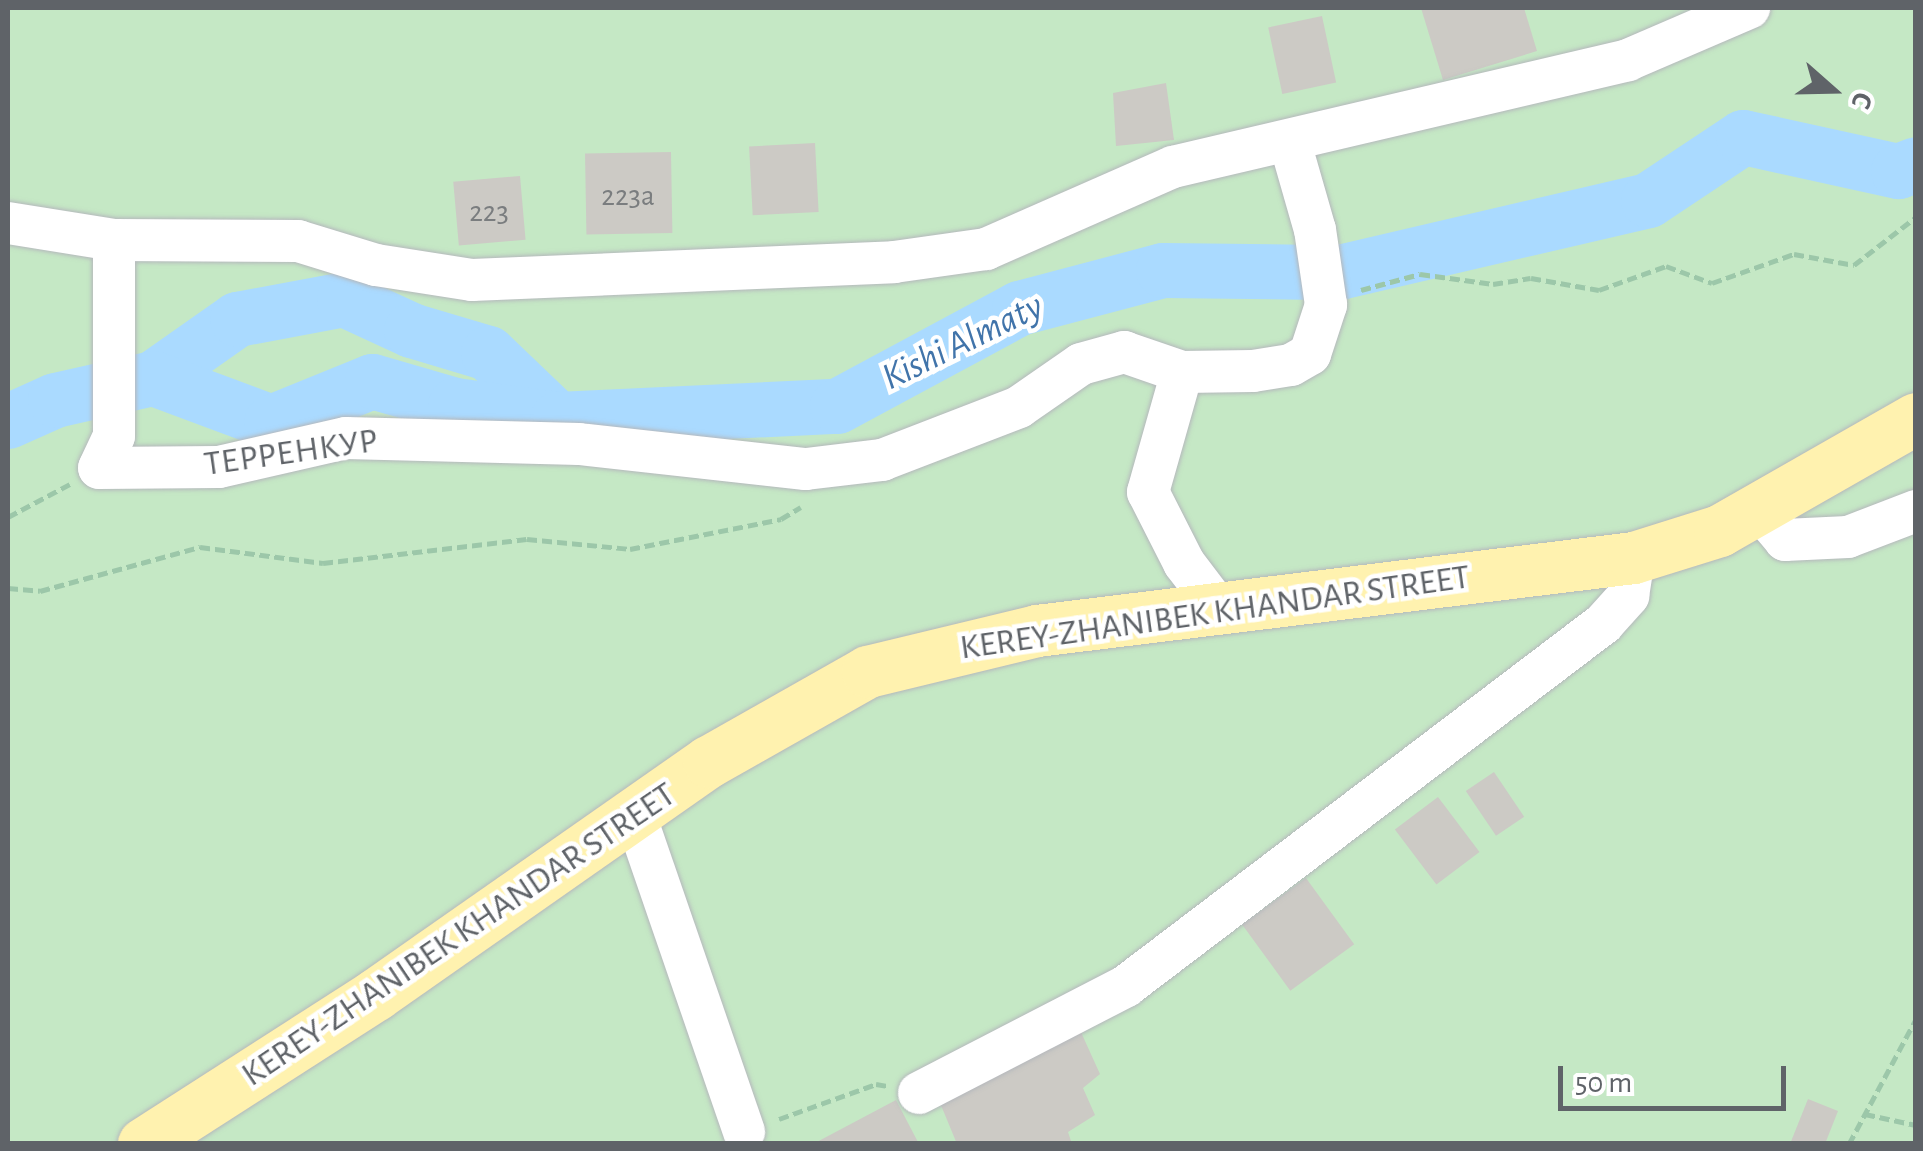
<!DOCTYPE html>
<html>
<head>
<meta charset="utf-8">
<style>
	body { margin:0 }
	#map { position:relative; width:1923px; height:1151px; overflow:hidden; background:#f1efe8; font-family:"Alegreya Sans",sans-serif }
	div>[style] { position:absolute }
	[style*='--x'] { left:calc(var(--x)*1px); top:calc(var(--y)*1px); width:calc(var(--w)*1px); rotate:calc(var(--a)*1deg) }
	.green>* { inset:0; background:#c5e8c5; transform-origin:0 0 }
	.river>* { height:55px; margin:-27.5px; padding:0 27.5px; transform-origin:27.5px; border-radius:27.5px; background:#aadaff }
	.building>* { inset:0; background:#cccac5; transform-origin:0 0 }
	.path>* { height:5px; margin-top:-2.5px; transform-origin:0; background:repeating-linear-gradient(90deg,#9cc7a9 0 10px,transparent 0 15px) }
	.roads { filter:drop-shadow(0 0 2px #b5b8bc) drop-shadow(0 0 2px #b5b8bc) }
	.minor>* { height:42px; margin:-21px; padding:0 21px; transform-origin:21px; border-radius:21px; background:#fff }
	.major>* { height:52px; margin:-26px; padding:0 26px; transform-origin:26px; border-radius:26px; background:#fff2af }
	span { translate:-50% -50%; white-space:nowrap; text-align:center; line-height:1.15; -webkit-text-stroke:9px #fff; paint-order:stroke }
	.number-label { font-size:30px; color:#7a7d7f }
	.number-label span { -webkit-text-stroke-width:0 }
	.street-label { font-size:35px; color:#5f6368 }
	.water-label { font-size:38px; color:#4174aa; font-style:italic }
	.frame { position:absolute; inset:0; border:10px solid #5f6368; pointer-events:none }
	.north { position:absolute; left:1783px; top:40px; width:100px; height:100px; -webkit-text-stroke:8px #fff; paint-order:stroke; rotate:110deg; font-size:28px; font-weight:700; line-height:40px; text-align:center; color:#5f6368 }
	.north::after { content:''; display:block; margin:auto; width:35px; height:45px; background:#5f6368; clip-path:polygon(50% 0,100% 100%,50% 72%,0 100%) }
	.scale { position:absolute; left:1558px; top:1066px; width:228px; height:45px; box-sizing:border-box; border:5px solid #5f6368; border-top:0; padding-left:12px; font-size:30px; line-height:35px; white-space:nowrap; color:#5f6368; -webkit-text-stroke:8px #fff; paint-order:stroke }
</style>
</head>
<body>
<div id="map">
	<div class="green">
		<div style="left:8px;top:8px;width:1907px;height:1135px"></div>
	</div>
	<div class="river">
		<div style="--x:153;--y:378;--w:103;--a:-35.1"></div>
		<div style="--x:237;--y:319;--w:109;--a:-10.6"></div>
		<div style="--x:344;--y:299;--w:74;--a:24.8"></div>
		<div style="--x:411;--y:330;--w:80;--a:16.6"></div>
		<div style="--x:488;--y:353;--w:95;--a:43.7"></div>
		<div style="--x:8;--y:421;--w:51;--a:-24.1"></div>
		<div style="--x:55;--y:400;--w:100;--a:-12.7"></div>
		<div style="--x:153;--y:378;--w:126;--a:20.4"></div>
		<div style="--x:271;--y:422;--w:109;--a:-22.1"></div>
		<div style="--x:372;--y:381;--w:86;--a:16.1"></div>
		<div style="--x:455;--y:405;--w:103;--a:7.8"></div>
		<div style="--x:557;--y:419;--w:280;--a:-2.7"></div>
		<div style="--x:837;--y:406;--w:207;--a:-28.3"></div>
		<div style="--x:1019;--y:308;--w:149;--a:-14.8"></div>
		<div style="--x:1163;--y:270;--w:176;--a:0.7"></div>
		<div style="--x:1339;--y:272;--w:317;--a:-13.1"></div>
		<div style="--x:1648;--y:200;--w:114;--a:-33.6"></div>
		<div style="--x:1743;--y:137;--w:159;--a:12.4"></div>
		<div style="--x:1898;--y:171;--w:19;--a:-21"></div>
	</div>
	<div class="building">
		<div style="clip-path:polygon(1421px 8px,1524px 8px,1537px 51px,1443px 80px)"></div>
		<div style="left:1322px;top:16px;width:68px;height:55px;rotate:78deg"></div>
		<div style="clip-path:polygon(1166px 83px,1174px 140px,1116px 146px,1113px 93px)"></div>
		<div style="left:815px;top:143px;width:69px;height:66px;rotate:87deg"></div>
		<div style="left:671px;top:152px;width:81px;height:86px;rotate:89deg"></div>
		<div style="left:520px;top:176px;width:64px;height:67px;rotate:85deg"></div>
		<div style="left:1494px;top:772px;width:54px;height:34px;rotate:56deg"></div>
		<div style="left:1438px;top:797px;width:69px;height:54px;rotate:53deg"></div>
		<div style="left:1306px;top:878px;width:82px;height:79px;rotate:54deg"></div>
		<div style="clip-path:polygon(1080px 1030px,1100px 1074px,1083px 1088px,1095px 1115px,1068px 1132px,1072px 1144px,957px 1144px,938px 1098px)"></div>
		<div style="clip-path:polygon(1808px 1099px,1838px 1111px,1825px 1144px,1790px 1144px)"></div>
		<div style="clip-path:polygon(896px 1100px,919px 1144px,813px 1144px)"></div>
	</div>
	<div class="path">
		<div style="--x:1361;--y:290;--w:61;--a:-15.2"></div>
		<div style="--x:1420;--y:274;--w:74;--a:7.8"></div>
		<div style="--x:1493;--y:284;--w:38;--a:-9"></div>
		<div style="--x:1531;--y:278;--w:69;--a:10"></div>
		<div style="--x:1599;--y:290;--w:71;--a:-19.7"></div>
		<div style="--x:1666;--y:266;--w:49;--a:20.3"></div>
		<div style="--x:1712;--y:283;--w:87;--a:-19.5"></div>
		<div style="--x:1794;--y:254;--w:61;--a:10.4"></div>
		<div style="--x:1854;--y:265;--w:78;--a:-37.7"></div>
		<div style="--x:8;--y:517;--w:70;--a:-28"></div>
		<div style="--x:8;--y:588;--w:32;--a:5"></div>
		<div style="--x:40;--y:591;--w:166;--a:-15.4"></div>
		<div style="--x:200;--y:547;--w:124;--a:7.4"></div>
		<div style="--x:323;--y:563;--w:205;--a:-6.7"></div>
		<div style="--x:527;--y:539;--w:103;--a:5.5"></div>
		<div style="--x:630;--y:549;--w:154;--a:-11.2"></div>
		<div style="--x:781;--y:519;--w:23;--a:-31"></div>
		<div style="--x:1865;--y:1114;--w:52;--a:12.2"></div>
		<div style="--x:779;--y:1119;--w:103;--a:-19.8"></div>
		<div style="--x:876;--y:1084;--w:11;--a:10"></div>
		<div style="--x:1849;--y:1144;--w:142;--a:-61.8"></div>
	</div>
	<div class="roads">
		<div class="minor">
			<div style="--x:8;--y:223;--w:107;--a:9.1"></div>
			<div style="--x:114;--y:240;--w:196;--a:90"></div>
			<div style="--x:114;--y:436;--w:35;--a:115"></div>
			<div style="--x:99;--y:468;--w:120;--a:-0.5"></div>
			<div style="--x:219;--y:467;--w:130;--a:-12.9"></div>
			<div style="--x:346;--y:438;--w:233;--a:1.5"></div>
			<div style="--x:579;--y:444;--w:228;--a:6.3"></div>
			<div style="--x:806;--y:469;--w:77;--a:-6.8"></div>
			<div style="--x:882;--y:460;--w:147;--a:-21.1"></div>
			<div style="--x:1019;--y:407;--w:75;--a:-34.7"></div>
			<div style="--x:1081;--y:364;--w:45;--a:-15.6"></div>
			<div style="--x:1124;--y:352;--w:61;--a:19"></div>
			<div style="--x:1182;--y:372;--w:71;--a:-0.8"></div>
			<div style="--x:1253;--y:371;--w:38;--a:-9"></div>
			<div style="--x:1291;--y:365;--w:22;--a:-30"></div>
			<div style="--x:1310;--y:354;--w:52;--a:-71.9"></div>
			<div style="--x:1326;--y:305;--w:76;--a:-98.3"></div>
			<div style="--x:1315;--y:230;--w:91;--a:-106"></div>
			<div style="--x:114;--y:240;--w:184;--a:0.3"></div>
			<div style="--x:298;--y:241;--w:82;--a:17.1"></div>
			<div style="--x:376;--y:265;--w:97;--a:8.9"></div>
			<div style="--x:472;--y:280;--w:422;--a:-2.4"></div>
			<div style="--x:894;--y:262;--w:93;--a:-8"></div>
			<div style="--x:986;--y:249;--w:204;--a:-23.7"></div>
			<div style="--x:1173;--y:167;--w:467;--a:-13.2"></div>
			<div style="--x:1628;--y:60;--w:132;--a:-23.3"></div>
			<div style="--x:1182;--y:372;--w:125;--a:105.8"></div>
			<div style="--x:1148;--y:492;--w:80;--a:63.1"></div>
			<div style="--x:1184;--y:563;--w:58;--a:52.7"></div>
			<div style="--x:1760;--y:510;--w:39;--a:50"></div>
			<div style="--x:1785;--y:540;--w:63;--a:-2.7"></div>
			<div style="--x:1848;--y:537;--w:73;--a:-20.9"></div>
			<div style="--x:635;--y:815;--w:335;--a:71"></div>
			<div style="--x:919;--y:1093;--w:233;--a:-27.3"></div>
			<div style="--x:1126;--y:986;--w:599;--a:-37.2"></div>
			<div style="--x:1603;--y:624;--w:38;--a:-48"></div>
			<div style="--x:1628;--y:596;--w:38;--a:-81"></div>
		</div>
		<div class="major">
			<div style="--x:144;--y:1144;--w:276;--a:-32.7"></div>
			<div style="--x:376;--y:995;--w:406;--a:-35"></div>
			<div style="--x:709;--y:762;--w:183;--a:-29.5"></div>
			<div style="--x:868;--y:672;--w:174;--a:-13.6"></div>
			<div style="--x:1037;--y:631;--w:601;--a:-6.97"></div>
			<div style="--x:1634;--y:558;--w:90;--a:-17.4"></div>
			<div style="--x:1720;--y:531;--w:226;--a:-29.7"></div>
		</div>
	</div>
	<div class="number-label">
		<span style="left:628px;top:196px">223а</span>
		<span style="left:489px;top:212px">223</span>
	</div>
	<div class="street-label">
		<span style="left:291px;top:453px;rotate:-8deg">ТЕРРЕНКУР</span>
		<span style="left:1215px;top:613px;rotate:-8deg">KEREY-ZHANIBEK KHANDAR STREET</span>
		<span style="left:459px;top:935px;rotate:-34deg">KEREY-ZHANIBEK KHANDAR STREET</span>
	</div>
	<div class="water-label">
		<span style="left:963px;top:343px;rotate:-26deg">Kіshі Almaty</span>
	</div>
	<div class="frame"></div>
	<div class="north">С</div>
	<div class="scale">50 m</div>
</div>
</body>
</html>
